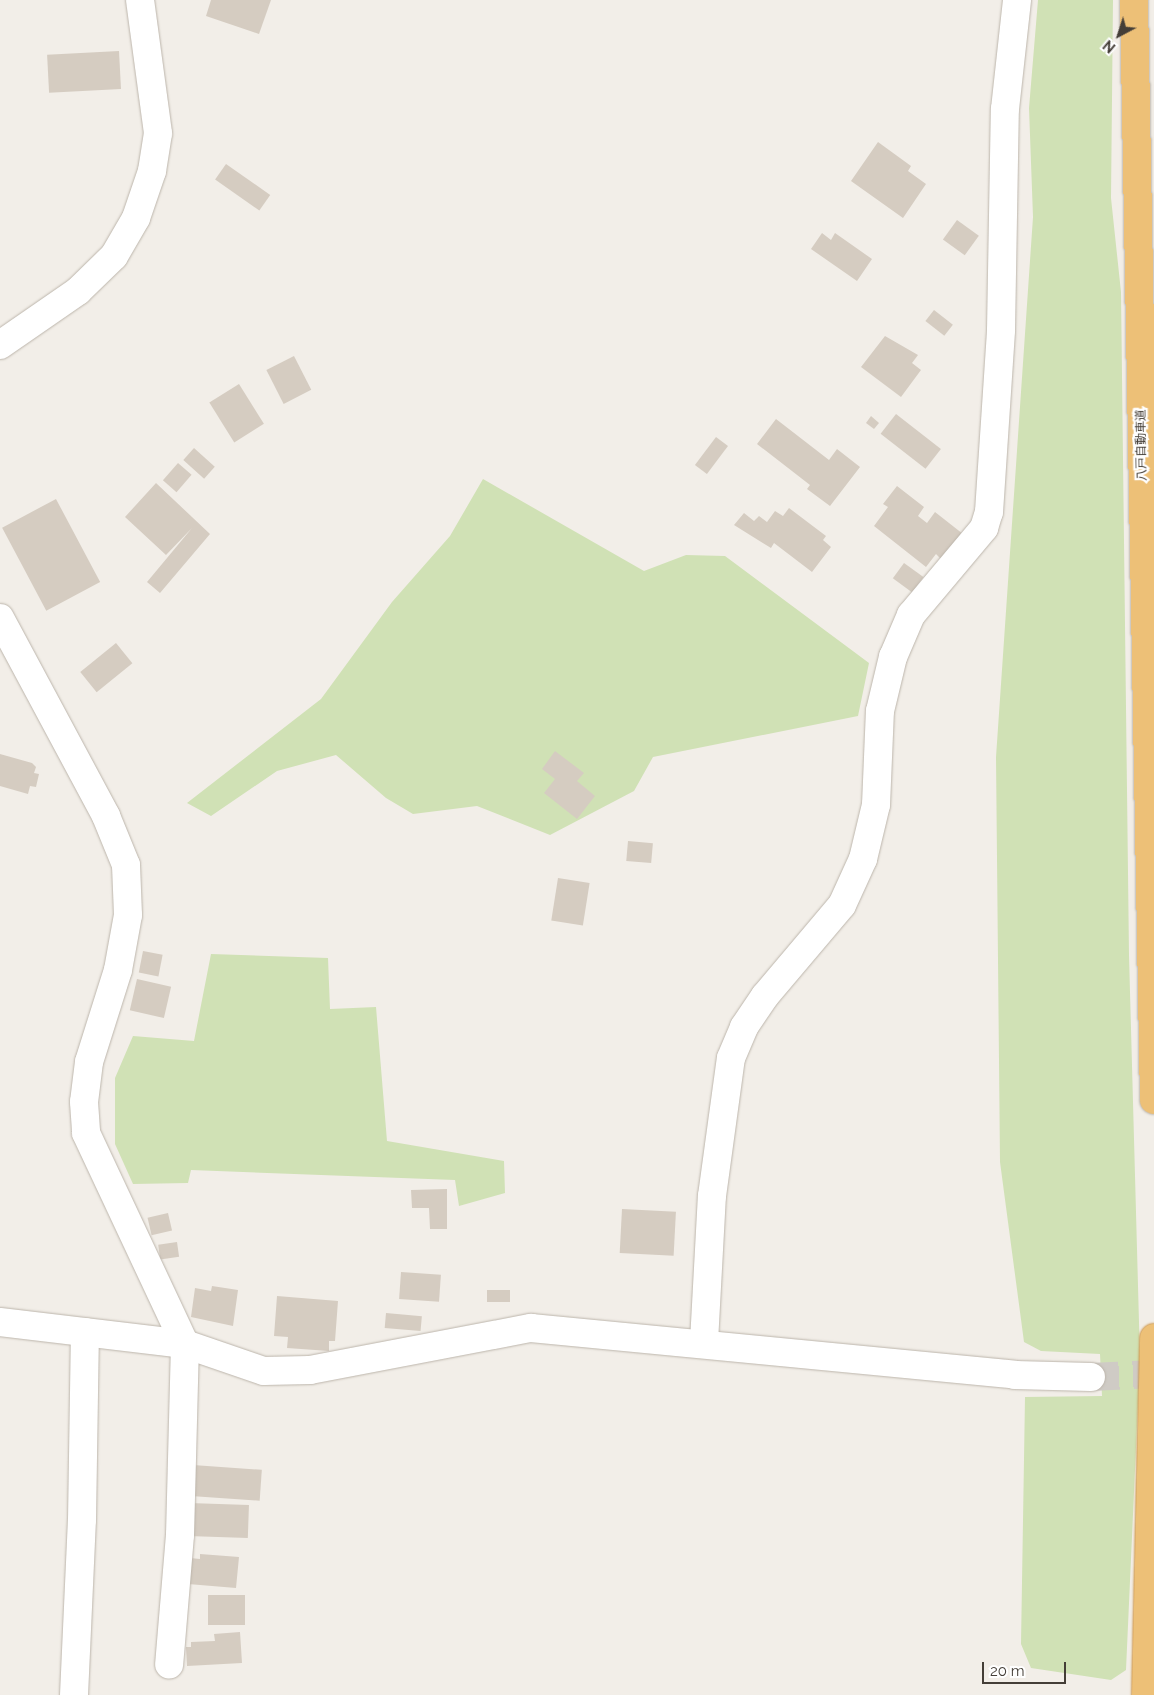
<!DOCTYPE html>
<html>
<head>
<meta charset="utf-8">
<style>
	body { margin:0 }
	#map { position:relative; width:1154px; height:1695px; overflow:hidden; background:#f2eee8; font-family:Raleway,"Noto Sans JP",sans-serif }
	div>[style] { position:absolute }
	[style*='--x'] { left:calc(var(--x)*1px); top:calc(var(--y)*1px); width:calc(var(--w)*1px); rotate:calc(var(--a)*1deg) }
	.green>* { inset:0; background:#d0e1b5 }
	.building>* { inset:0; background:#d5ccc1; transform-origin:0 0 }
	.minor-tunnel>* { height:28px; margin-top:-14px; transform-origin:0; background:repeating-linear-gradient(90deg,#cfcbc5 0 28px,transparent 0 42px) }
	.roads { filter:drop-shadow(0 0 1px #bcb5ab) drop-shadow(0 0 1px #bcb5ab) }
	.minor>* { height:28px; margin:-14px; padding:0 14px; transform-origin:14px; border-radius:14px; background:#fff }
	.tertiary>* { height:28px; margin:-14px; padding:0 14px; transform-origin:14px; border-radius:14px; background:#fff }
	.motorway>* { height:28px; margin:-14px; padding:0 14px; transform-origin:14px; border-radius:14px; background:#edc077 }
	.bridges { filter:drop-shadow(0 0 1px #cb9449) drop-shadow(0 0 1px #cb9449) }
	.motorway-bridge>* { height:28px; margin:-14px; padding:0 14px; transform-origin:14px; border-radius:14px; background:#edc077 }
	span { translate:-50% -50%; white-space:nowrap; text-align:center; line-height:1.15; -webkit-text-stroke:4.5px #fff; paint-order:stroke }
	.street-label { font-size:12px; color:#443e37 }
	.north { position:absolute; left:1094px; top:10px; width:50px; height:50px; -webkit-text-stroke:4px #fff; paint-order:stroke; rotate:220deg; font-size:14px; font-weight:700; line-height:20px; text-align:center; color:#443e37 }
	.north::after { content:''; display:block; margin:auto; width:18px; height:22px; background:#443e37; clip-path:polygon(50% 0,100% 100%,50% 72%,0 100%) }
	.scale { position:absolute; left:982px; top:1662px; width:84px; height:22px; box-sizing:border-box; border:2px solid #443e37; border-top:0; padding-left:6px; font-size:15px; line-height:18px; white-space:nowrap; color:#443e37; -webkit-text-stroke:4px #fff; paint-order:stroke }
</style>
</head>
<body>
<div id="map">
	<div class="green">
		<div style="clip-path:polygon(1038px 0,1113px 0,1111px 198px,1121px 292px,1129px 955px,1140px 1359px,1126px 1670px,1111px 1680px,1031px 1668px,1021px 1644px,1025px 1397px,1102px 1396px,1100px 1354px,1041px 1351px,1024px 1342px,1000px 1162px,996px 757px,1033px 217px,1029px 108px)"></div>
		<div style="clip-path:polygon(483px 479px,644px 571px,686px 555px,725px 556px,869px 663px,858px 716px,653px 757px,634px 791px,550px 835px,477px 806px,413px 814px,386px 798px,336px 755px,277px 771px,211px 816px,187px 803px,321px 699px,392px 602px,450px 536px)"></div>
		<div style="clip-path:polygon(211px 954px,328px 958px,330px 1009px,376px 1007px,387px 1141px,504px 1161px,505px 1193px,459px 1206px,455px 1180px,191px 1170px,188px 1183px,133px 1184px,115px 1144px,115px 1078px,133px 1036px,194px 1041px)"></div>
	</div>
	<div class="building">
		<div style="clip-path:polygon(211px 0,271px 0,259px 34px,206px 16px)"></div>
		<div style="left:119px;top:51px;width:38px;height:72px;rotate:87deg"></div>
		<div style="clip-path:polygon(878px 142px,911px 166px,908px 171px,926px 184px,903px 218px,851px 181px)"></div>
		<div style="left:226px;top:164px;width:54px;height:19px;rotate:35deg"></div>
		<div style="left:957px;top:220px;width:27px;height:24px;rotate:36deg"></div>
		<div style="clip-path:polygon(822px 233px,831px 240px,835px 233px,872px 259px,857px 281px,811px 249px)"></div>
		<div style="left:934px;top:310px;width:24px;height:14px;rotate:38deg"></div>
		<div style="clip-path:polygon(885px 336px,918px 355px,912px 363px,921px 370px,901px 397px,861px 367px)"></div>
		<div style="left:294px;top:356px;width:38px;height:31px;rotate:63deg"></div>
		<div style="left:239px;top:384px;width:47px;height:35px;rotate:58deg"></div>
		<div style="left:896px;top:414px;width:57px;height:25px;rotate:38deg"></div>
		<div style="clip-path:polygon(871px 416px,879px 423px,874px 429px,866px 423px)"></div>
		<div style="clip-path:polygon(776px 419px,829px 460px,837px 449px,860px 467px,830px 506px,807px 489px,810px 485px,757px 444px)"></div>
		<div style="left:716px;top:437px;width:15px;height:35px;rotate:37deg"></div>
		<div style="left:194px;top:448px;width:28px;height:16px;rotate:42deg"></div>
		<div style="left:178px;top:463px;width:18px;height:23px;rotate:41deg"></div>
		<div style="clip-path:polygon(156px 483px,210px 534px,160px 593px,147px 582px,192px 528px,166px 555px,125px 517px)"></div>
		<div style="clip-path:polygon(897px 486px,924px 507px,918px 516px,927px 523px,935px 512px,963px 534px,943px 561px,936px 554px,926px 567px,874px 526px,888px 507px,883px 504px)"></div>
		<div style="left:56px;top:499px;width:94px;height:61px;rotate:62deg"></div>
		<div style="clip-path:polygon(789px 508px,826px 536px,823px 540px,831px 547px,812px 572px,774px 543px,771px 548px,734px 525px,744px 513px,754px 521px,759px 516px,767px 522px,775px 511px,783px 516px)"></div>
		<div style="left:904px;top:563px;width:24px;height:19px;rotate:36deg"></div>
		<div style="left:116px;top:643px;width:26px;height:46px;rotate:51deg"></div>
		<div style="clip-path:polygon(555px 751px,584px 773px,577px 781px,595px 796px,577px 819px,544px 793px,555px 779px,542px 769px)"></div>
		<div style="clip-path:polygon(0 754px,32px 763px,36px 767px,34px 773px,39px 774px,36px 787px,30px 786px,28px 794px,0 786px)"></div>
		<div style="left:628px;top:841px;width:25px;height:20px;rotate:5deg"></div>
		<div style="left:558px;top:878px;width:32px;height:43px;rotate:9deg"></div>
		<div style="left:143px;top:951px;width:20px;height:22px;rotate:11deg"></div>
		<div style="left:137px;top:979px;width:35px;height:32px;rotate:13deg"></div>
		<div style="clip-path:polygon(447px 1189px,447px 1229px,430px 1229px,429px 1208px,412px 1208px,411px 1190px)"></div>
		<div style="left:622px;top:1209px;width:54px;height:44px;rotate:3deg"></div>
		<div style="left:168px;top:1213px;width:18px;height:21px;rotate:77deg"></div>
		<div style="left:177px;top:1242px;width:15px;height:19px;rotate:82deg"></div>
		<div style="left:401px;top:1272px;width:40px;height:27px;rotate:4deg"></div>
		<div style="clip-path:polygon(212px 1286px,238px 1290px,233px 1326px,191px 1317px,195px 1288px,211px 1291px)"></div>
		<div style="left:487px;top:1290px;width:23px;height:12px"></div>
		<div style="clip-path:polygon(277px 1296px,338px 1301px,335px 1341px,329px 1341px,329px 1351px,287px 1348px,288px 1337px,274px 1336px)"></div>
		<div style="left:386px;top:1313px;width:36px;height:15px;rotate:5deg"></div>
		<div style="left:193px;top:1465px;width:69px;height:31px;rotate:4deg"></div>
		<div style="left:189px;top:1503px;width:60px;height:33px;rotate:2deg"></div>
		<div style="clip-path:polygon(200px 1554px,239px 1557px,236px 1588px,188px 1584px,190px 1558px,200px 1559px)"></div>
		<div style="left:208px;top:1595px;width:37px;height:30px"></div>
		<div style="clip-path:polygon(240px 1632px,242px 1663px,187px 1666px,186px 1647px,191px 1647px,191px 1642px,215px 1641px,214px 1634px)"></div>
	</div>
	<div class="minor-tunnel">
		<div style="--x:1091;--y:1377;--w:63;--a:-2.7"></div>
	</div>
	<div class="roads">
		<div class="minor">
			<div style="--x:0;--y:618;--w:225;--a:61.8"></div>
			<div style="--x:106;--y:816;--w:53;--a:67.8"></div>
			<div style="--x:126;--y:865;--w:50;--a:87.7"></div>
			<div style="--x:128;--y:915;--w:56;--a:100.3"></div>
			<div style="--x:118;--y:970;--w:96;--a:107.5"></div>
			<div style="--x:89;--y:1062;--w:40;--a:97.1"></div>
			<div style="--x:84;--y:1102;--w:31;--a:86"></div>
			<div style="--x:86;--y:1133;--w:233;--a:64.9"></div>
			<div style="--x:185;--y:1344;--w:191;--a:91.5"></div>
			<div style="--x:180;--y:1535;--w:130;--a:94.8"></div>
			<div style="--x:0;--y:1322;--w:186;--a:6.8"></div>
			<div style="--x:185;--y:1344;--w:83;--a:18.9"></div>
			<div style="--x:264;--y:1371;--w:46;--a:-1.2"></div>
			<div style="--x:310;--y:1370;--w:225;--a:-10.8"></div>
			<div style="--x:531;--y:1328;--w:486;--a:5.5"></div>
			<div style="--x:1015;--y:1375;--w:76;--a:1.5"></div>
			<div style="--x:704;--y:1342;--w:146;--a:-86.9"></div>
			<div style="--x:712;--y:1196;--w:139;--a:-82.2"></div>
			<div style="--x:731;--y:1058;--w:34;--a:-67"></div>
			<div style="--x:744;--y:1027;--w:37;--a:-56"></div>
			<div style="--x:765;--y:996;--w:119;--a:-49.8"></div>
			<div style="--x:842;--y:905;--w:51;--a:-65.5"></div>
			<div style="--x:863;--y:859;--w:56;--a:-76.5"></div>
			<div style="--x:876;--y:805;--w:94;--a:-87.6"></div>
			<div style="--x:880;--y:711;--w:56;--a:-76.5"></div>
			<div style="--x:893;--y:657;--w:46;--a:-66.8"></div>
			<div style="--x:911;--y:615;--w:114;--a:-50"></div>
			<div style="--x:984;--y:528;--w:17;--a:-73"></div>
			<div style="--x:989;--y:512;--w:182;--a:-86.2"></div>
			<div style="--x:1001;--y:330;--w:221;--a:-89"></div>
			<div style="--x:1005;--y:109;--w:110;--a:-83.7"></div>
			<div style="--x:74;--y:1695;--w:175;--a:-87.4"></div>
			<div style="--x:82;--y:1520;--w:188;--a:-89.1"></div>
		</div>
		<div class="tertiary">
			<div style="--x:0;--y:345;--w:95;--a:-34.7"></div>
			<div style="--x:78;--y:291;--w:50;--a:-44.2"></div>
			<div style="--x:114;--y:256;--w:44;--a:-59.9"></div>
			<div style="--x:136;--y:218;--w:50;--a:-71.2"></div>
			<div style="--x:152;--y:171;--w:38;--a:-81"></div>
			<div style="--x:158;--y:133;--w:134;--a:-97.7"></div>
		</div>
		<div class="motorway">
			<div style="--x:1134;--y:0;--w:1100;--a:88.96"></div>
		</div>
	</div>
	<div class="bridges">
		<div class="motorway-bridge">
			<div style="--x:1146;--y:1695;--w:357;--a:-88.7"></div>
		</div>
	</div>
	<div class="street-label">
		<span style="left:1142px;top:445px;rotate:-91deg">八戸自動車道</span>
	</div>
	<div class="north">N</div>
	<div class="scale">20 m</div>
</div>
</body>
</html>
